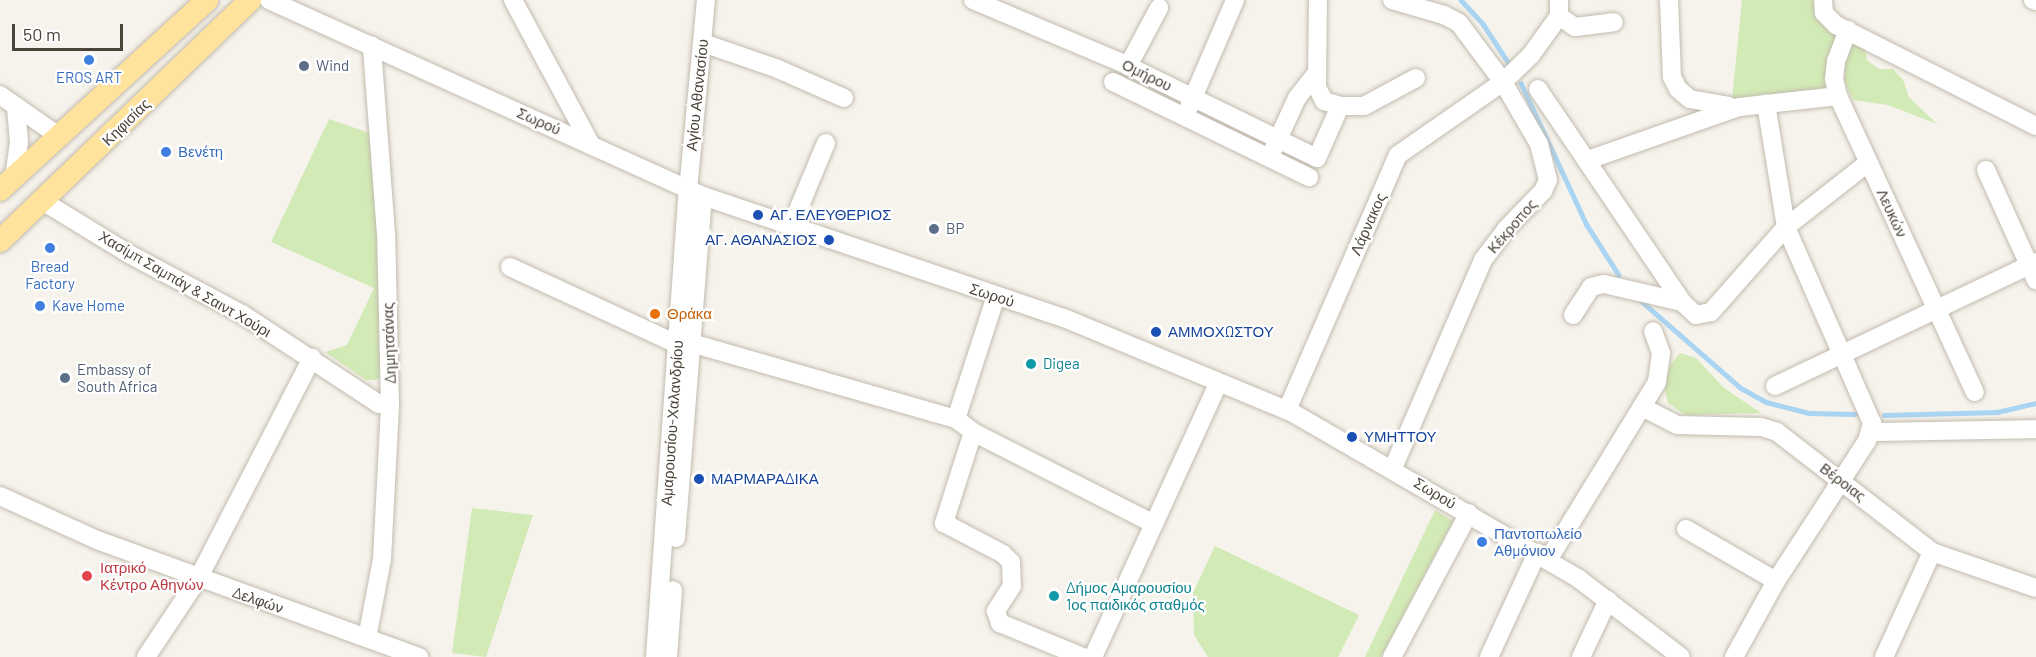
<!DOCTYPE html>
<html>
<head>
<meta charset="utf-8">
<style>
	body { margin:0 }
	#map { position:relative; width:2036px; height:657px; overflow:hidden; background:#f6f3ec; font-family:Barlow,sans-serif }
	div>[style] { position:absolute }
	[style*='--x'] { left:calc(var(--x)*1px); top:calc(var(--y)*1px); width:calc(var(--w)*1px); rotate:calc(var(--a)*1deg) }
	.green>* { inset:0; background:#d2eab5 }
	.stream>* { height:4.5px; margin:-2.25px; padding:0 2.25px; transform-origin:2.25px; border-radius:2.25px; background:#a9d4f2 }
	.roads { filter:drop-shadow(0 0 2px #c2bbae) drop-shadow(0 0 2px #c2bbae) }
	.minor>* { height:18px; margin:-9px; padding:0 9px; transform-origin:9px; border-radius:9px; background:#fff }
	.major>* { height:22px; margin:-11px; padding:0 11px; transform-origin:11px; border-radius:11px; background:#ffe39c }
	.dots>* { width:16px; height:16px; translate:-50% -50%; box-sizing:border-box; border:3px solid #fff; border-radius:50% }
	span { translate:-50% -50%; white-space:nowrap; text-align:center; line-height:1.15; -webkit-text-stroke:4.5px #fff; paint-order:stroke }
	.service-label { font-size:15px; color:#4e5e75 }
	.left { translate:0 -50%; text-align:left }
	.street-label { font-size:15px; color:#4b4439 }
	.shop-label { font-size:15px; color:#366cbe }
	.transit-label { font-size:15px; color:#164399 }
	.right { translate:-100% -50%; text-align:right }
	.food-label { font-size:15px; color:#c56008 }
	.culture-label { font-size:15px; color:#0d838f }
	.health-label { font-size:15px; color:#be3a42 }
	.scale { position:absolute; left:12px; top:24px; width:111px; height:27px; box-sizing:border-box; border:3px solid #4b4439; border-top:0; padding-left:8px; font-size:18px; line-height:21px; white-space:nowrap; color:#4b4439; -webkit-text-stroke:4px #fff; paint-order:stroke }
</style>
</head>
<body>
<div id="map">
	<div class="green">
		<div style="clip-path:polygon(1742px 0,1818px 0,1840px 36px,1828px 88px,1732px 100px)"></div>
		<div style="clip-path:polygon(1852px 42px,1865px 49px,1867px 60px,1879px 69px,1893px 69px,1903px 80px,1909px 97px,1937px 124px,1888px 105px,1853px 100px,1845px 82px,1844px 67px)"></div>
		<div style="clip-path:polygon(329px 119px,375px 135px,383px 375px,376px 380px,366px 380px,325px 352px,347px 345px,374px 288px,271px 242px)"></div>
		<div style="clip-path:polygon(1680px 353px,1696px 358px,1724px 388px,1761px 413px,1685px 415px,1668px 403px,1664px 387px,1670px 365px)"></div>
		<div style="clip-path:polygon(472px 508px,533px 515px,486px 657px,452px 653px)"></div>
		<div style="clip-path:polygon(1435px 510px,1453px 521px,1381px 657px,1365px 657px)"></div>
		<div style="clip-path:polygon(1215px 546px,1359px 615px,1338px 657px,1208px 657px,1194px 635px,1193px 593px)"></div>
	</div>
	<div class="stream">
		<div style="--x:1461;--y:0;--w:33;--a:47"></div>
		<div style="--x:1483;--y:24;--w:49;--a:56.6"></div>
		<div style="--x:1521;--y:83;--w:157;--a:65.1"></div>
		<div style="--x:1587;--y:225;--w:59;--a:57.4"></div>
		<div style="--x:1639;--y:299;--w:135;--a:41.1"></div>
		<div style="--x:1741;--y:388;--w:29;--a:29"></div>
		<div style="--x:1766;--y:402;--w:44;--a:14.3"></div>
		<div style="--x:1809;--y:413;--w:46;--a:1.2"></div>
		<div style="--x:1884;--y:415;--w:113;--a:-1.5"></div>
		<div style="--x:1997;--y:412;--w:40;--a:-13"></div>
	</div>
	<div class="roads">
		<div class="minor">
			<div style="--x:269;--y:0;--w:476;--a:24.3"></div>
			<div style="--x:703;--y:196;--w:381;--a:18.7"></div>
			<div style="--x:1064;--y:318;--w:248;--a:22.5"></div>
			<div style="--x:1293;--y:413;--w:331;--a:30.1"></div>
			<div style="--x:1579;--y:579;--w:128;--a:37.4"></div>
			<div style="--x:513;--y:0;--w:165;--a:61.7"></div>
			<div style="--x:973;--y:0;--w:160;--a:22.9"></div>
			<div style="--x:1120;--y:62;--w:219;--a:26"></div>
			<div style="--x:1317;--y:158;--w:57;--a:-66.1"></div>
			<div style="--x:1318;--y:0;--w:87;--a:90.7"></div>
			<div style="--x:1317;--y:87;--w:16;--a:63"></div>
			<div style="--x:1324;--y:101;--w:17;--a:17"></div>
			<div style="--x:1340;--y:106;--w:24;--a:0"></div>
			<div style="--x:1364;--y:106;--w:59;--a:-28.3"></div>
			<div style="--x:1669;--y:0;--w:77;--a:87.8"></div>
			<div style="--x:1672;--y:77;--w:13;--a:63"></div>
			<div style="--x:1678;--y:89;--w:16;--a:40"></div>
			<div style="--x:1690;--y:99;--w:39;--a:10"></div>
			<div style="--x:1823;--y:0;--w:13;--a:86"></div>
			<div style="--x:1824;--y:13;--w:17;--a:45"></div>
			<div style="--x:1836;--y:25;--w:224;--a:26.8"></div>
			<div style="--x:2033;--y:0;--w:3;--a:18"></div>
			<div style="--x:1559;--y:16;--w:19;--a:35"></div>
			<div style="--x:1575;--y:27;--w:39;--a:-7"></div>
			<div style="--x:1848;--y:30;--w:33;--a:111"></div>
			<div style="--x:1836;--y:61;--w:18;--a:96"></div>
			<div style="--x:1834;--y:79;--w:17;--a:77"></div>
			<div style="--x:1838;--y:96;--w:326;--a:65.2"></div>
			<div style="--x:703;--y:43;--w:79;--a:19.1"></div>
			<div style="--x:778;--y:69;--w:72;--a:23.7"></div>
			<div style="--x:1128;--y:66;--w:66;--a:-61.9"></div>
			<div style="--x:1113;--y:82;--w:218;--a:25.9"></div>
			<div style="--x:1538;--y:89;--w:257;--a:55.9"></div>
			<div style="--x:1682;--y:302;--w:19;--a:43"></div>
			<div style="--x:1696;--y:315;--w:15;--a:-11"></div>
			<div style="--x:1711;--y:312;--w:113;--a:-48.6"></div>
			<div style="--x:1786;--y:227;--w:105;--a:-38.1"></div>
			<div style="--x:0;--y:95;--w:73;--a:35"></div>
			<div style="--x:1189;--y:107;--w:116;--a:-66.7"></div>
			<div style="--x:1274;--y:148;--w:55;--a:-65.3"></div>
			<div style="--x:1297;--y:98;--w:33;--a:-52"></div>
			<div style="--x:1588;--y:160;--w:160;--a:-19.3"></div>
			<div style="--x:1739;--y:107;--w:100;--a:-6.3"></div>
			<div style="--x:1986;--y:170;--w:121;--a:65.6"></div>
			<div style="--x:14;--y:178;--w:36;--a:-82"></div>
			<div style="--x:19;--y:142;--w:36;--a:-95"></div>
			<div style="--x:41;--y:200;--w:103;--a:31.5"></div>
			<div style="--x:129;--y:254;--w:128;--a:28"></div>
			<div style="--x:242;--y:314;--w:164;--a:33.3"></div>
			<div style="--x:379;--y:404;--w:11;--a:5"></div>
			<div style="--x:791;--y:227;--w:91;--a:-67.4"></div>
			<div style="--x:510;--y:267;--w:184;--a:24.8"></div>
			<div style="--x:1573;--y:315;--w:33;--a:-57"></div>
			<div style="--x:1591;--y:287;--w:13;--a:-13"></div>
			<div style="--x:1604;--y:284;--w:80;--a:13"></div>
			<div style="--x:691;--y:343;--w:276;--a:16"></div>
			<div style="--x:956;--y:419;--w:21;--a:37"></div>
			<div style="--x:973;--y:432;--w:203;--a:26.9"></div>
			<div style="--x:1775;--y:386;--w:289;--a:-25.4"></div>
			<div style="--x:1642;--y:407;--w:39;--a:27"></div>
			<div style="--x:1677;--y:425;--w:84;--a:1.4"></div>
			<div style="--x:1761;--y:427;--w:17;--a:17"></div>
			<div style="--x:1777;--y:432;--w:196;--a:37.7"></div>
			<div style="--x:1932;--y:552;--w:110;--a:19.1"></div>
			<div style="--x:1287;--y:410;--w:278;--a:-66.5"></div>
			<div style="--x:1398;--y:155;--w:128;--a:-34.8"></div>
			<div style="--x:1503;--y:82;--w:74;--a:-126.7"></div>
			<div style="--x:1459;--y:23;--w:17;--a:-152"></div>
			<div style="--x:1444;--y:15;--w:54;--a:-163.9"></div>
			<div style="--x:956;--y:419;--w:129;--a:-72"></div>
			<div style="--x:973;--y:432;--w:96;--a:107.7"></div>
			<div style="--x:944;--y:523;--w:67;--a:27.7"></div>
			<div style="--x:1003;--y:554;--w:11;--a:45"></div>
			<div style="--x:1011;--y:562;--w:24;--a:88"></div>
			<div style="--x:1012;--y:586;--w:30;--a:123"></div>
			<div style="--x:996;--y:611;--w:13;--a:72"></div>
			<div style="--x:1000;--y:623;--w:90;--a:22.3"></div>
			<div style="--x:1870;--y:432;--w:166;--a:-1"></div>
			<div style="--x:1393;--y:468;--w:227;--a:-66.6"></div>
			<div style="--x:1483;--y:260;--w:39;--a:-53"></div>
			<div style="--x:1506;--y:229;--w:53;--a:-45.8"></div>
			<div style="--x:1543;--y:191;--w:12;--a:-66"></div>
			<div style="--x:1548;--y:180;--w:37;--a:-104"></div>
			<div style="--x:1539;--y:144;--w:72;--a:-120.1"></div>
			<div style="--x:1503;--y:82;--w:39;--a:-44"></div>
			<div style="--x:1531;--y:55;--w:48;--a:-54.3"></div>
			<div style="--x:1559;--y:16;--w:16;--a:-90"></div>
			<div style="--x:0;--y:496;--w:107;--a:24.4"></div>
			<div style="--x:97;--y:540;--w:343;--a:20"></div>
			<div style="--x:1686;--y:529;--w:104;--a:30"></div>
			<div style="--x:676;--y:538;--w:343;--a:-85.5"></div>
			<div style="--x:1548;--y:560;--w:209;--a:-58.5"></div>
			<div style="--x:1657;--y:382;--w:29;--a:-82"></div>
			<div style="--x:1661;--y:353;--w:23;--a:-110"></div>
			<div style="--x:367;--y:638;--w:80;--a:-79.2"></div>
			<div style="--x:382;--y:559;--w:154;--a:-87"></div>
			<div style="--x:390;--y:405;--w:171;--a:-91.3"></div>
			<div style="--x:386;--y:234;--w:189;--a:-94.3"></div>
			<div style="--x:146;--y:657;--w:94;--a:-56.3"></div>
			<div style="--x:198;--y:579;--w:249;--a:-62.7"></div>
			<div style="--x:655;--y:657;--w:468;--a:-86"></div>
			<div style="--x:688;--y:190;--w:191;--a:-84.6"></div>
			<div style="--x:668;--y:657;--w:67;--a:-85.7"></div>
			<div style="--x:1093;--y:657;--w:302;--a:-65.4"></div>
			<div style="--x:1392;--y:657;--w:163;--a:-61.9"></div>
			<div style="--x:1489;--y:657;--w:115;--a:-65.2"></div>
			<div style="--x:1581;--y:657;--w:63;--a:-64.7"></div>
			<div style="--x:1734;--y:657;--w:87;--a:-61.1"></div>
			<div style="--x:1776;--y:581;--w:167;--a:-57"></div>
			<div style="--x:1867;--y:441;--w:19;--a:-74"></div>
			<div style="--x:1872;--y:423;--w:214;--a:-113.7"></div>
			<div style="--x:1786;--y:227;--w:125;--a:-99.2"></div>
			<div style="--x:1884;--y:657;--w:115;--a:-65.4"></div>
		</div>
		<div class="major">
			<div style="--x:0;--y:190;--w:281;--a:-42.5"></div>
			<div style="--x:0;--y:241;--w:347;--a:-43.9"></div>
		</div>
	</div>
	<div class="dots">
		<div style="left:89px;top:60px;background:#3f7fe0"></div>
		<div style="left:304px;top:66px;background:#5c6f8a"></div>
		<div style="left:166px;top:152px;background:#3f7fe0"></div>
		<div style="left:758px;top:215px;background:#1a4fb4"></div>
		<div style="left:934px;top:229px;background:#5c6f8a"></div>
		<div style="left:829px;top:240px;background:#1a4fb4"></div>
		<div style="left:50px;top:248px;background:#3f7fe0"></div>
		<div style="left:40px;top:306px;background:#3f7fe0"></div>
		<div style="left:655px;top:314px;background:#e8710a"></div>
		<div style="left:1156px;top:332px;background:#1a4fb4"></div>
		<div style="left:1031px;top:364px;background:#0f9aa8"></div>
		<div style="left:65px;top:378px;background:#5c6f8a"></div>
		<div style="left:1352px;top:437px;background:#1a4fb4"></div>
		<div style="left:699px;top:479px;background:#1a4fb4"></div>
		<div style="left:1482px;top:542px;background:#3f7fe0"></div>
		<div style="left:87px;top:576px;background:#e0444e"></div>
		<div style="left:1054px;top:596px;background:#0f9aa8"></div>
	</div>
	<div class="service-label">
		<span class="left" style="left:316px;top:66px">Wind</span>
		<span class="left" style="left:946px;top:229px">BP</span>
		<span class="left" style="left:77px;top:378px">Embassy of<br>South Africa</span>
	</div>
	<div class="street-label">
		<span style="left:1147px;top:75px;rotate:26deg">Ομήρου</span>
		<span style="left:697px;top:95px;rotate:-84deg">Αγίου Αθανασίου</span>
		<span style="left:539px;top:121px;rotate:24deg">Σωρού</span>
		<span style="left:126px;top:122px;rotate:-44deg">Κηφισίας</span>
		<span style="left:1892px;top:213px;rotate:65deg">Λευκών</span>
		<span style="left:1368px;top:224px;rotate:-66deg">Λάρνακος</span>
		<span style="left:1512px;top:226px;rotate:-49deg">Κέκροπος</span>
		<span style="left:185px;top:284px;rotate:30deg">Χασίμπ Σαμπάγ &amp; Σαιντ Χούρι</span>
		<span style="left:992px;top:295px;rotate:18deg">Σωρού</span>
		<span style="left:389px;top:343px;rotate:-92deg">Δημητσάνας</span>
		<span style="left:672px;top:423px;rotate:-86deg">Αμαρουσίου-Χαλανδρίου</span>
		<span style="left:1843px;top:482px;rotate:37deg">Βέροιας</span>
		<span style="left:1435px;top:493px;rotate:31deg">Σωρού</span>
		<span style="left:258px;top:600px;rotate:19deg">Δελφών</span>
	</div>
	<div class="shop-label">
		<span style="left:89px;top:78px">EROS ART</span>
		<span class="left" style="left:178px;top:152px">Βενέτη</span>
		<span style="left:50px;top:275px">Bread<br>Factory</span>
		<span class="left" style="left:52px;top:306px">Kave Home</span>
		<span class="left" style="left:1494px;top:542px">Παντοπωλείο<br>Αθμόνιον</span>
	</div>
	<div class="transit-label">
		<span class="left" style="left:770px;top:215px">ΑΓ. ΕΛΕΥΘΕΡΙΟΣ</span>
		<span class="right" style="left:817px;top:240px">ΑΓ. ΑΘΑΝΑΣΙΟΣ</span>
		<span class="left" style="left:1168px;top:332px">ΑΜΜΟΧΩΣΤΟΥ</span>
		<span class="left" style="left:1364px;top:437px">ΥΜΗΤΤΟΥ</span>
		<span class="left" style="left:711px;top:479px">ΜΑΡΜΑΡΑΔΙΚΑ</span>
	</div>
	<div class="food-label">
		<span class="left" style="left:667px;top:314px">Θράκα</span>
	</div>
	<div class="culture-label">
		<span class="left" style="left:1043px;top:364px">Digea</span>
		<span class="left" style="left:1066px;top:596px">Δήμος Αμαρουσίου<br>1ος παιδικός σταθμός</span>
	</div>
	<div class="health-label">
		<span class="left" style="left:100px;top:576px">Ιατρικό<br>Κέντρο Αθηνών</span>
	</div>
	<div class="scale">50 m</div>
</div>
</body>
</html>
